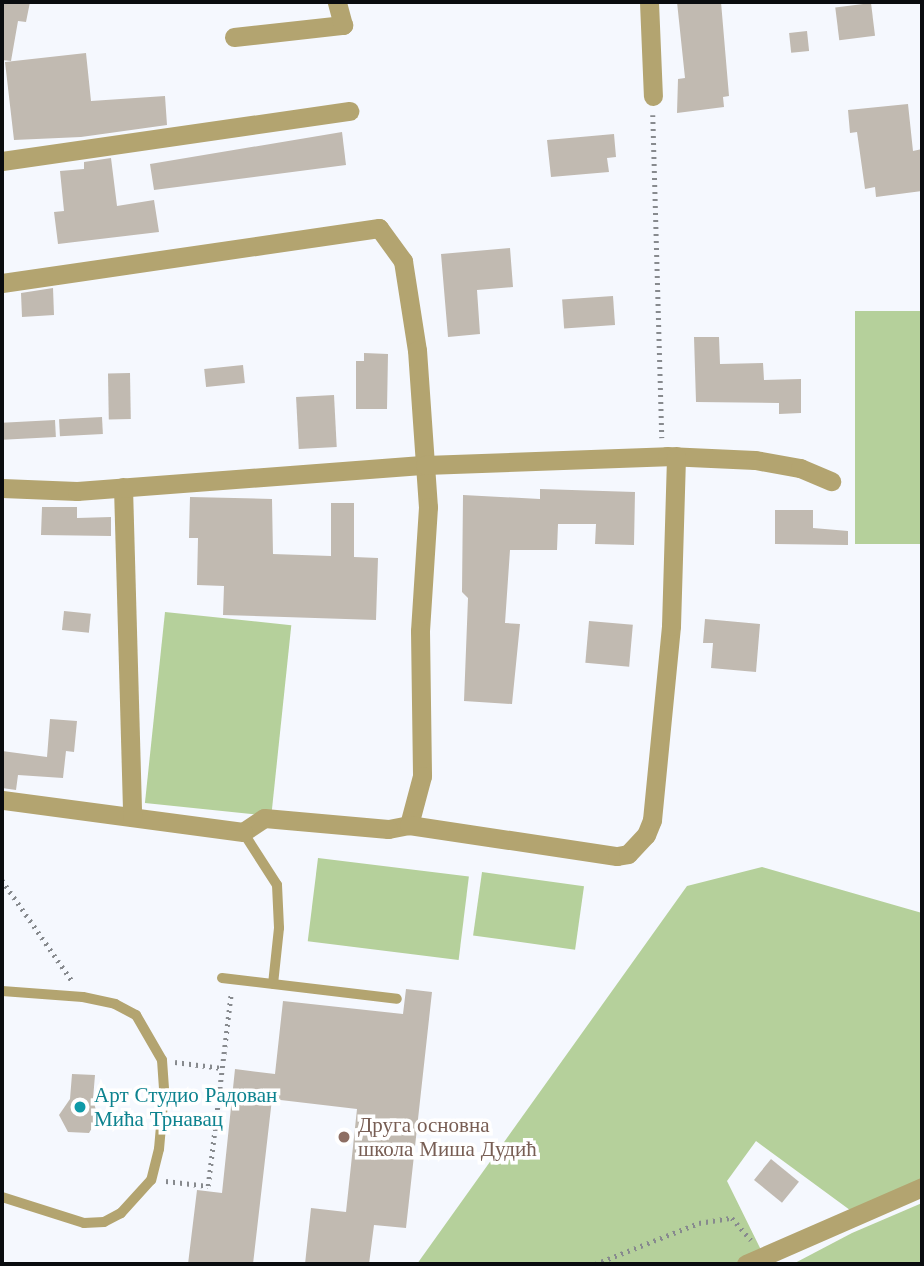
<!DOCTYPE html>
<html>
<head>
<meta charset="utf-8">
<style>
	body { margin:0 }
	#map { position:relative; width:924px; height:1266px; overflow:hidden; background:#f5f8fe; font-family:"Libre Baskerville",serif }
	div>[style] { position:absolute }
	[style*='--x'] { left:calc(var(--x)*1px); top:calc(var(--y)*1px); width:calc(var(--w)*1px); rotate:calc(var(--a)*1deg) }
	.green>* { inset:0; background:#b5d09b; transform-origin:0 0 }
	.building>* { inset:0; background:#c1bab1; transform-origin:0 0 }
	.path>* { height:4.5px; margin-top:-2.25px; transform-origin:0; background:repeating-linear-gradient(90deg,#878a8e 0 2px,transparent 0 7px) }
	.service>* { height:10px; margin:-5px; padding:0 5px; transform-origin:5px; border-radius:5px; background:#b3a470 }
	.minor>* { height:19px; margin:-9.5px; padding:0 9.5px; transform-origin:9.5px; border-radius:9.5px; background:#b3a470 }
	.dots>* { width:19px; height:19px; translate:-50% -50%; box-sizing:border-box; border:4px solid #fff; border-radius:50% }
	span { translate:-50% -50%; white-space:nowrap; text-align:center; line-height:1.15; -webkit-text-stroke:7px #fff; paint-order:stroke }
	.culture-label { font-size:21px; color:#0d838f }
	.left { translate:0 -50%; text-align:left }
	.education-label { font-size:21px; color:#785e54 }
	.frame { position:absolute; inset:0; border:4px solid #0a0c0f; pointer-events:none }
</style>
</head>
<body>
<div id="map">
	<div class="green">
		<div style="left:855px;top:311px;width:67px;height:233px"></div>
		<div style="left:165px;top:612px;width:127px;height:192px;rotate:6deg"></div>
		<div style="left:318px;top:858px;width:152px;height:84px;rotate:7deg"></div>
		<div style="clip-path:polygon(762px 867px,922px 913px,922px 1183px,854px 1213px,756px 1141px,727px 1181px,763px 1254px,746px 1264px,417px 1264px,687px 886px)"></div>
		<div style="left:482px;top:872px;width:103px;height:64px;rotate:8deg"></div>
		<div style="clip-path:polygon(922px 1203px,922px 1264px,793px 1264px,852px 1233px)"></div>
	</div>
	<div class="building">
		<div style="clip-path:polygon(2px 2px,30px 2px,26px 22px,18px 21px,11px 61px,2px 60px)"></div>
		<div style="clip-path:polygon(677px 2px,721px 2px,729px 96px,723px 97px,724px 107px,677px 113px,678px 79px,685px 78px)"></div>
		<div style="left:871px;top:3px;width:33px;height:36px;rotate:83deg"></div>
		<div style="left:807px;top:31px;width:20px;height:18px;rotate:84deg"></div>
		<div style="clip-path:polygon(86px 53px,91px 101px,165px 96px,167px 125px,81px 137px,14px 140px,5px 62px)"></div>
		<div style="clip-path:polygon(908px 104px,913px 151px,922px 149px,922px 191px,876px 197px,875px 187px,865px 189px,857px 132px,850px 133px,848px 110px)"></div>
		<div style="clip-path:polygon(342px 132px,346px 165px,154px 190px,150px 164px)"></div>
		<div style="clip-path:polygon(614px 134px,616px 157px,607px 158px,609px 172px,551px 177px,547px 140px)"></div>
		<div style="clip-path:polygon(111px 158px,117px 206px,154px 200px,159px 232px,58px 244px,54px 212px,64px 211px,60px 171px,84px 169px,84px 162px)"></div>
		<div style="clip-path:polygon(510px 248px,513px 287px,477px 290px,480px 334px,448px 337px,441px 254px)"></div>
		<div style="clip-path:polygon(53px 288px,54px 315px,22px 317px,21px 293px)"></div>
		<div style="left:613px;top:296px;width:29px;height:51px;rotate:86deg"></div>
		<div style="clip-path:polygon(694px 337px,719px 337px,720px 364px,763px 363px,764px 380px,801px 379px,801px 413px,779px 414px,779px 403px,696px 402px)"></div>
		<div style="clip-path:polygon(364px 353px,388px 354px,387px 409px,356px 409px,356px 361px,364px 361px)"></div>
		<div style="left:243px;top:365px;width:18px;height:39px;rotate:84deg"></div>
		<div style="left:130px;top:373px;width:46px;height:22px;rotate:89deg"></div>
		<div style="left:334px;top:395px;width:52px;height:38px;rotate:87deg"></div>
		<div style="left:102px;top:417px;width:17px;height:43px;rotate:87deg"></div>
		<div style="left:55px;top:420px;width:17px;height:53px;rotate:87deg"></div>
		<div style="clip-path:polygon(540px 489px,635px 492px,634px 545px,595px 544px,596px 524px,558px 524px,557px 550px,510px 550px,505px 623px,520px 624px,512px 704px,464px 701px,468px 598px,462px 592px,463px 495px,540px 499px)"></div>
		<div style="clip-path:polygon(190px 497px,272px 499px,273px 554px,331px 556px,331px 503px,354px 503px,354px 557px,378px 558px,376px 620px,223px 615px,224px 586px,197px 585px,198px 538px,189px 538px)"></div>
		<div style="clip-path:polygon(42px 507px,77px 507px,77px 518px,111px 517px,111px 536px,41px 535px)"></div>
		<div style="clip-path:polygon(775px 510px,813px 510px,813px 528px,848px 531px,848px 545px,775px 544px)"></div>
		<div style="left:64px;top:611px;width:27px;height:19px;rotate:6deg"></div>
		<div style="clip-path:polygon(705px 619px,760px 624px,756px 672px,711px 668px,713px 643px,703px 643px)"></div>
		<div style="left:589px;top:621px;width:44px;height:42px;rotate:5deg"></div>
		<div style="clip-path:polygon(50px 719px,77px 721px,74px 752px,66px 751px,63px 778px,18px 775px,16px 790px,2px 788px,2px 751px,47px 757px)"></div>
		<div style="clip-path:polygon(406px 989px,432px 992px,406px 1228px,374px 1225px,369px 1264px,305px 1264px,311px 1208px,346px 1212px,357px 1109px,272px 1099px,253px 1264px,188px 1264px,197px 1190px,222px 1193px,235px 1069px,275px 1074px,283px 1001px,403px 1014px)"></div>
		<div style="clip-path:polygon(72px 1074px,95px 1075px,93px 1099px,98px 1118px,89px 1133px,68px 1132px,59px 1115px,70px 1099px)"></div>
		<div style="left:771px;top:1159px;width:36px;height:27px;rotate:39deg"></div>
	</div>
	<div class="path">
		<div style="--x:653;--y:115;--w:323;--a:88.4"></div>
		<div style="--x:2;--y:880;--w:124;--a:55.2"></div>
		<div style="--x:175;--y:1062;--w:47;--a:7.3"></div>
		<div style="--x:166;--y:1181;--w:42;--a:6.8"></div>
		<div style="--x:208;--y:1186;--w:193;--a:-83.2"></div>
		<div style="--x:595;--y:1264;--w:112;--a:-21.5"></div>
		<div style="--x:699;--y:1223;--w:33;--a:-9"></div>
		<div style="--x:732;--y:1218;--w:29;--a:49"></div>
	</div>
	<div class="service">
		<div style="--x:243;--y:832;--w:63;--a:57.3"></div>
		<div style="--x:277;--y:885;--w:43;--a:87.3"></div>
		<div style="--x:279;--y:928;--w:56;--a:96.1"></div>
		<div style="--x:222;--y:978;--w:176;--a:6.8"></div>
		<div style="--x:2;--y:991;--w:81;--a:4.2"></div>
		<div style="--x:83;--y:997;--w:33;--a:12"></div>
		<div style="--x:115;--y:1004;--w:24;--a:28"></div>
		<div style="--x:136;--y:1015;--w:52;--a:60"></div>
		<div style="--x:162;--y:1060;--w:32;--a:86"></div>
		<div style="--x:164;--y:1092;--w:57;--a:95"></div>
		<div style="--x:159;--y:1149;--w:32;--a:104"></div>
		<div style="--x:151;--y:1180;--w:45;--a:132.3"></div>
		<div style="--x:121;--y:1213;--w:19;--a:152"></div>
		<div style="--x:104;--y:1222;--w:20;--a:177"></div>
		<div style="--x:84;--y:1223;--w:86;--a:-162.4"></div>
	</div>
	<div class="minor">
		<div style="--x:649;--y:2;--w:94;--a:87.6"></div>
		<div style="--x:234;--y:37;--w:110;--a:-6.3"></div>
		<div style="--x:343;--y:25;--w:24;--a:-105"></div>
		<div style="--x:2;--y:161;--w:351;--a:-8.2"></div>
		<div style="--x:2;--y:283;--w:381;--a:-8.3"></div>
		<div style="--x:379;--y:228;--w:41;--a:54"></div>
		<div style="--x:403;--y:261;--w:90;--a:81.1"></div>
		<div style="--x:417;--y:350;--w:157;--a:86"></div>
		<div style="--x:428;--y:507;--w:124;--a:93.7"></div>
		<div style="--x:420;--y:631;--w:145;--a:89.2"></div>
		<div style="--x:422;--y:776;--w:51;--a:104.9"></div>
		<div style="--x:409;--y:825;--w:21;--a:169"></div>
		<div style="--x:388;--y:829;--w:124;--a:-174.9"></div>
		<div style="--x:264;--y:818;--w:25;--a:146"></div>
		<div style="--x:243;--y:832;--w:243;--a:-172.4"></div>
		<div style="--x:123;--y:487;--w:330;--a:88.4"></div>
		<div style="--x:2;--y:488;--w:75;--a:2.3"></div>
		<div style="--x:77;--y:491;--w:349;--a:-4.3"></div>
		<div style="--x:425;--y:465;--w:242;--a:-2.1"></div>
		<div style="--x:667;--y:456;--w:88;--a:2.6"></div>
		<div style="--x:755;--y:460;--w:46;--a:10.1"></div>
		<div style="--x:800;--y:468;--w:34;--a:23"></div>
		<div style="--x:409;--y:825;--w:210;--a:8.5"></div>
		<div style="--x:617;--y:856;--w:11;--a:-10"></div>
		<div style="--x:628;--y:854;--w:26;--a:-47"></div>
		<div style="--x:646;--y:835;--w:16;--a:-68"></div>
		<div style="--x:652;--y:820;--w:195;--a:-84.4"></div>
		<div style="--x:671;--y:626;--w:170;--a:-88.3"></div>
		<div style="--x:746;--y:1264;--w:192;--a:-23.6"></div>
	</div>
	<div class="dots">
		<div style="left:80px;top:1107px;background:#0f9aa8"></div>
		<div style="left:344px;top:1137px;background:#8d6e63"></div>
	</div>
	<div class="culture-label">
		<span class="left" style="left:94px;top:1107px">Арт Студио Радован<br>Мића Трнавац</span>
	</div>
	<div class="education-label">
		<span class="left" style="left:358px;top:1137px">Друга основна<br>школа Миша Дудић</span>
	</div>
	<div class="frame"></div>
</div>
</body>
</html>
